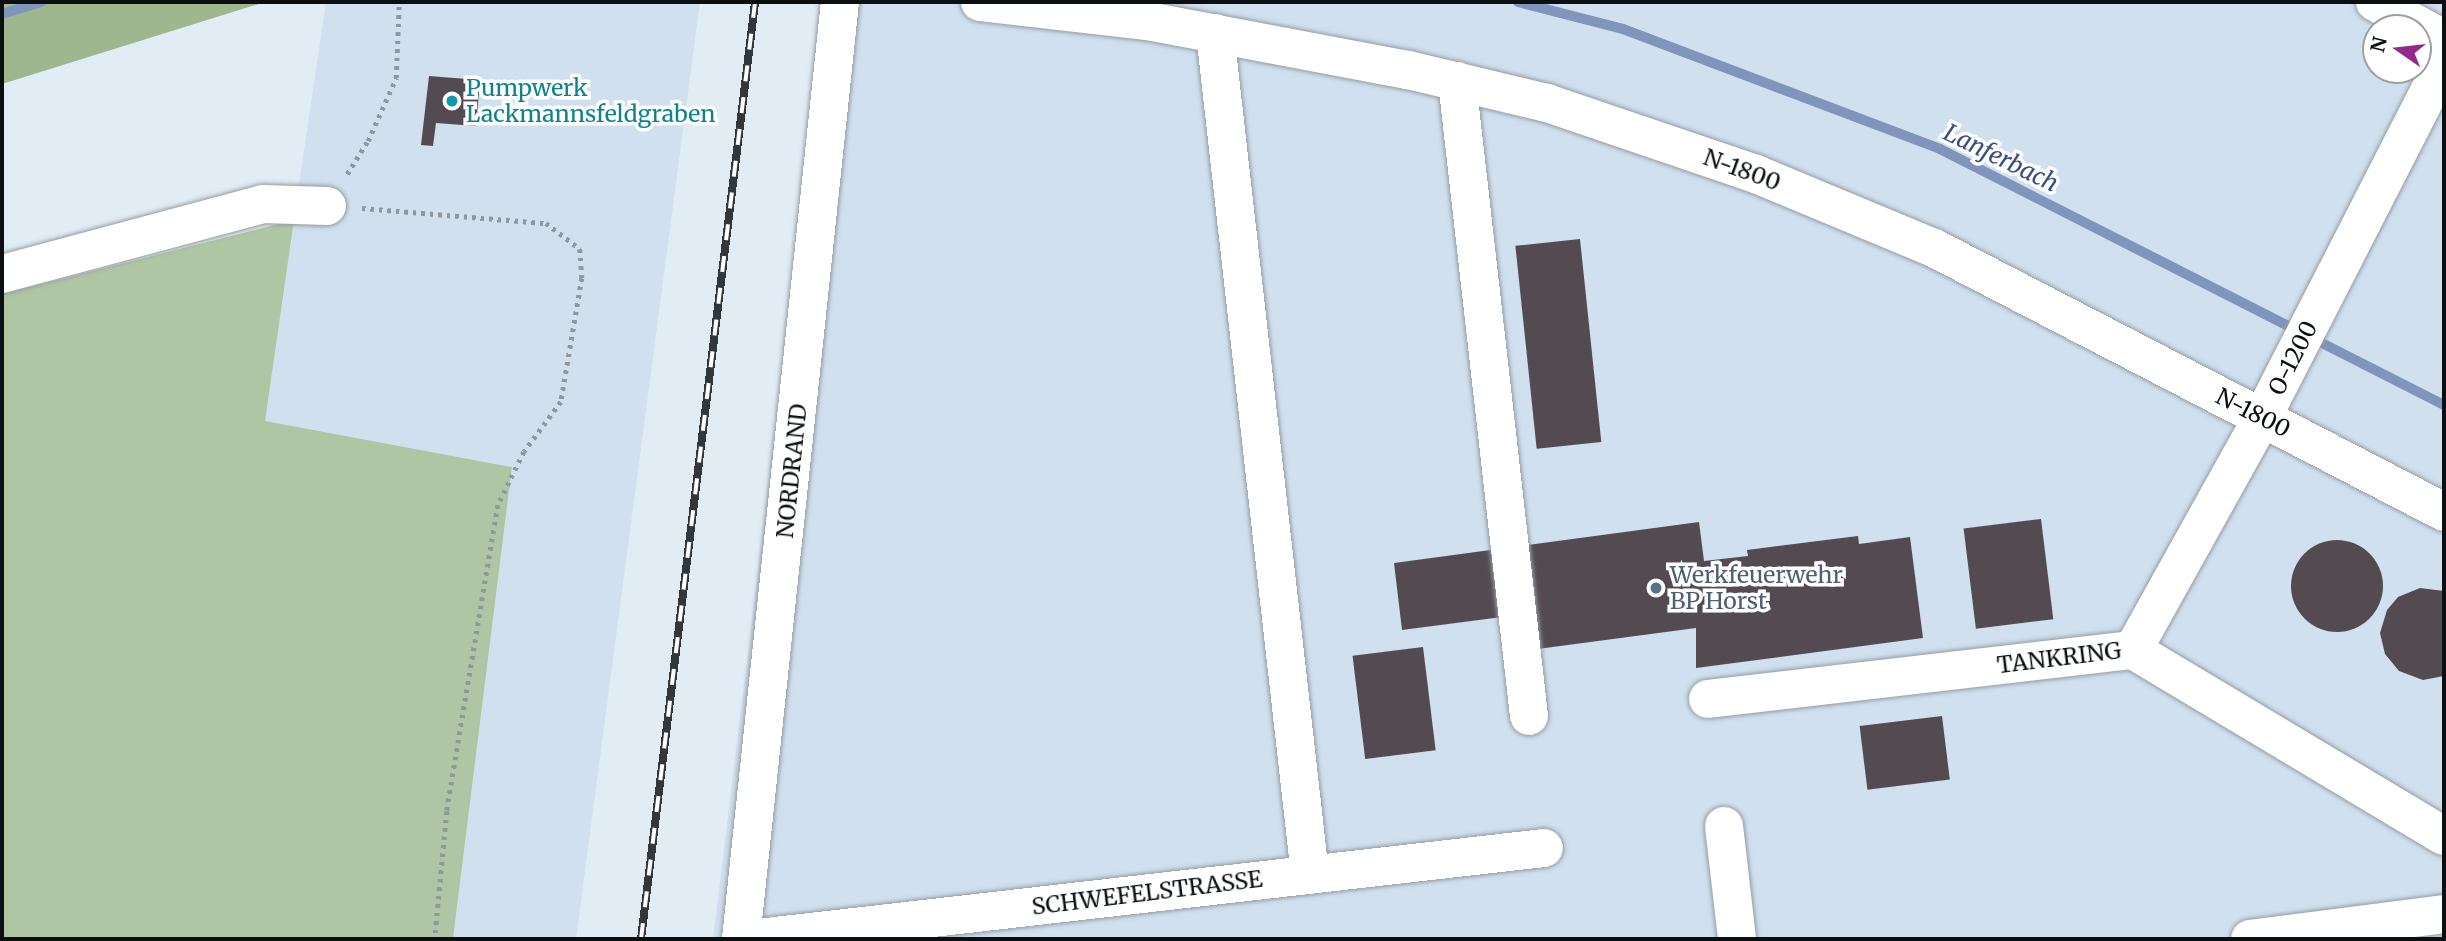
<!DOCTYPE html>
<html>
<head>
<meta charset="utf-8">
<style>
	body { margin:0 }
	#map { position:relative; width:2446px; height:941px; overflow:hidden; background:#e2ecf5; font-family:Merriweather,serif }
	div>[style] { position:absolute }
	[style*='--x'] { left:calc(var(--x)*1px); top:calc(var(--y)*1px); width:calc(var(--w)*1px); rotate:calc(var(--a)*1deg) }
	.built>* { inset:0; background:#d0e0ee }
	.green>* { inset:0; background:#b0c5a3 }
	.forest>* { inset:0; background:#9eb78f }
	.stream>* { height:10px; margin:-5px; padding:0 5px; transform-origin:5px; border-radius:5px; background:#8194bb }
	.building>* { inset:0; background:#544b52; transform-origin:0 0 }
	.round { border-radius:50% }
	.path>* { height:4.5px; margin-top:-2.25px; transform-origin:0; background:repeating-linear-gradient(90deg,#90979e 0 3.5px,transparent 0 8.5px) }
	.roads { filter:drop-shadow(0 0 2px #939ca5) drop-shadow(0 0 2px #939ca5) }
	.minor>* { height:38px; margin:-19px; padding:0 19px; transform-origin:19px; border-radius:19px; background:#fff }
	.rail>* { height:8px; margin-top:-4px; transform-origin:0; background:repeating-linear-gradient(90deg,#fff 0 16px,#32373c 0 32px); box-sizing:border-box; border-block:2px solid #32373c }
	.dots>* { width:19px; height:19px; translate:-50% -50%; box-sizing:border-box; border:4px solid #fff; border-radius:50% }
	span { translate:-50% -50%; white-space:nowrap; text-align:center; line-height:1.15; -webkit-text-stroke:7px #fff; paint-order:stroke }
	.culture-label { font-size:23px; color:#0d838f }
	.left { translate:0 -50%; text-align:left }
	.street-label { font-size:23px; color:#0b0f12 }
	.service-label { font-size:23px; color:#4e5e75 }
	.water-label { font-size:24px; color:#374f84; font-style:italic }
	.frame { position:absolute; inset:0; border:4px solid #0b0f12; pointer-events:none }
	.north { position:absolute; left:2362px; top:14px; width:70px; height:70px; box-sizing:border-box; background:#fff; border:2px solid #9d9fa0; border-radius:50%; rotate:284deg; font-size:19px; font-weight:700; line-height:28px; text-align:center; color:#0b0f12 }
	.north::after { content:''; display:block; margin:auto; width:24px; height:32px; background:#94298c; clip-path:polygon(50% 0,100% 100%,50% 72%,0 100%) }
</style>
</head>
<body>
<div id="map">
	<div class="built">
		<div style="clip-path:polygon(326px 2px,700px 2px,576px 939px,453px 939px,512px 467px,264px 421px)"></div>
		<div style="clip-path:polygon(evenodd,827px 2px,2444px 2px,2444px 939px,713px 939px,827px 2px,2376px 28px,2418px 28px,2418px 70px,2376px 70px,2376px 28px)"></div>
	</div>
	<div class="green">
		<div style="clip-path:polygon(294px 220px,265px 421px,512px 467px,453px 939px,2px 939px,2px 294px)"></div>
	</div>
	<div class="forest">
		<div style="clip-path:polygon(2px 2px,265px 2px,2px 84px)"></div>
	</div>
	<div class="stream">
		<div style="--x:1518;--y:2;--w:108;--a:14.4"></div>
		<div style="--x:1623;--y:29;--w:339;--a:20.7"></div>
		<div style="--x:1940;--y:149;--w:565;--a:26.93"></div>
		<div style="--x:2;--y:14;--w:41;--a:-17.1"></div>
	</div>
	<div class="building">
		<div style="clip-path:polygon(429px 76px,480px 80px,476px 126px,436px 123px,433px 146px,421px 145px)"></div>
		<div style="left:1580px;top:239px;width:204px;height:65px;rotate:84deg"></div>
		<div style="left:2041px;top:519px;width:101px;height:78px;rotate:83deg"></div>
		<div style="clip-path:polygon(1699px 522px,1704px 561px,1748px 556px,1747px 550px,1858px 536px,1859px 544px,1910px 537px,1923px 638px,1696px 668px,1696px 628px,1530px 650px,1525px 614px,1402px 630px,1394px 563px)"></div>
		<div class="round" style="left:2291px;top:540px;width:92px;height:92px"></div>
		<div style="clip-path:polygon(2420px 588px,2444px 591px,2444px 676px,2423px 680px,2399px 671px,2385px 654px,2380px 633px,2387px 610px,2398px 597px)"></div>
		<div style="left:1423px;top:647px;width:104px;height:71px;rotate:83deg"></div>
		<div style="left:1942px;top:716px;width:64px;height:83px;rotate:83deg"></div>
	</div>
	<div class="path">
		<div style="--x:347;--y:174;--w:39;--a:-58"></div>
		<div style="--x:368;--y:141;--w:69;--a:-66"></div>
		<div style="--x:396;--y:78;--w:76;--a:-87.7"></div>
		<div style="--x:362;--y:208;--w:185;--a:4.7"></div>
		<div style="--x:546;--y:223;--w:43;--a:37.4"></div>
		<div style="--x:580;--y:249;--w:29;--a:86"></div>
		<div style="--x:582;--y:278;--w:126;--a:99.6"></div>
		<div style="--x:561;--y:402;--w:62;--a:126.5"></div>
		<div style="--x:524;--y:452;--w:59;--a:116.1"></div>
		<div style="--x:498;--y:505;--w:310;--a:99.5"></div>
		<div style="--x:447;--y:811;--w:129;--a:95.4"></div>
	</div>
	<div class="roads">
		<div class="minor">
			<div style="--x:980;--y:2;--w:169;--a:6.5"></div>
			<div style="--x:1148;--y:21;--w:265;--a:10.7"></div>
			<div style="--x:1408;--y:70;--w:143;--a:13.4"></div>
			<div style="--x:1547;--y:103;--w:221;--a:18.8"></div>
			<div style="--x:1756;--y:174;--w:193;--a:22.6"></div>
			<div style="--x:1934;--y:248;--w:574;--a:27.37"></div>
			<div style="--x:2375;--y:2;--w:78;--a:28.2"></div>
			<div style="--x:1215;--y:33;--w:847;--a:83.56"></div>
			<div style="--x:1457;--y:81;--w:639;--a:83.53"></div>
			<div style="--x:2;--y:274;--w:270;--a:-15"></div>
			<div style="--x:263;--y:204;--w:64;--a:1.8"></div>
			<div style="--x:2133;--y:650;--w:265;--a:-60.9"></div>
			<div style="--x:2262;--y:418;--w:400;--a:-62.9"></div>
			<div style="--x:1708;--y:699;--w:428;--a:-6.6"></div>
			<div style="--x:2133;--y:650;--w:362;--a:30.9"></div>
			<div style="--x:1724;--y:826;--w:114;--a:83.4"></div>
			<div style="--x:741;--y:939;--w:942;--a:-83.97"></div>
			<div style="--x:749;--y:939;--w:800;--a:-6.53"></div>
			<div style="--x:2250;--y:939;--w:196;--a:-7.3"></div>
		</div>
	</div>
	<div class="rail">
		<div style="--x:641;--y:939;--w:944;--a:-83.06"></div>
	</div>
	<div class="dots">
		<div style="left:452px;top:101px;background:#0f9aa8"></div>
		<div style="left:1656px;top:588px;background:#5c6f8a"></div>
	</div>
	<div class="culture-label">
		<span class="left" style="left:466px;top:101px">Pumpwerk<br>Lackmannsfeldgraben</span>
	</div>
	<div class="street-label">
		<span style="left:1742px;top:170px;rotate:20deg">N-1800</span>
		<span style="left:2293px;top:358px;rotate:-63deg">O-1200</span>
		<span style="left:2253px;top:413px;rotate:27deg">N-1800</span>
		<span style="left:792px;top:471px;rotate:-84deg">NORDRAND</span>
		<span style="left:2059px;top:658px;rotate:-7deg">TANKRING</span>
		<span style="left:1147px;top:893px;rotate:-7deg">SCHWEFELSTRASSE</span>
	</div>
	<div class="service-label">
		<span class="left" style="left:1670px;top:588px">Werkfeuerwehr<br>BP Horst</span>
	</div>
	<div class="water-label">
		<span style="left:2001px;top:158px;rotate:26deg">Lanferbach</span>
	</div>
	<div class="frame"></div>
	<div class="north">N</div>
</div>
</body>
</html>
